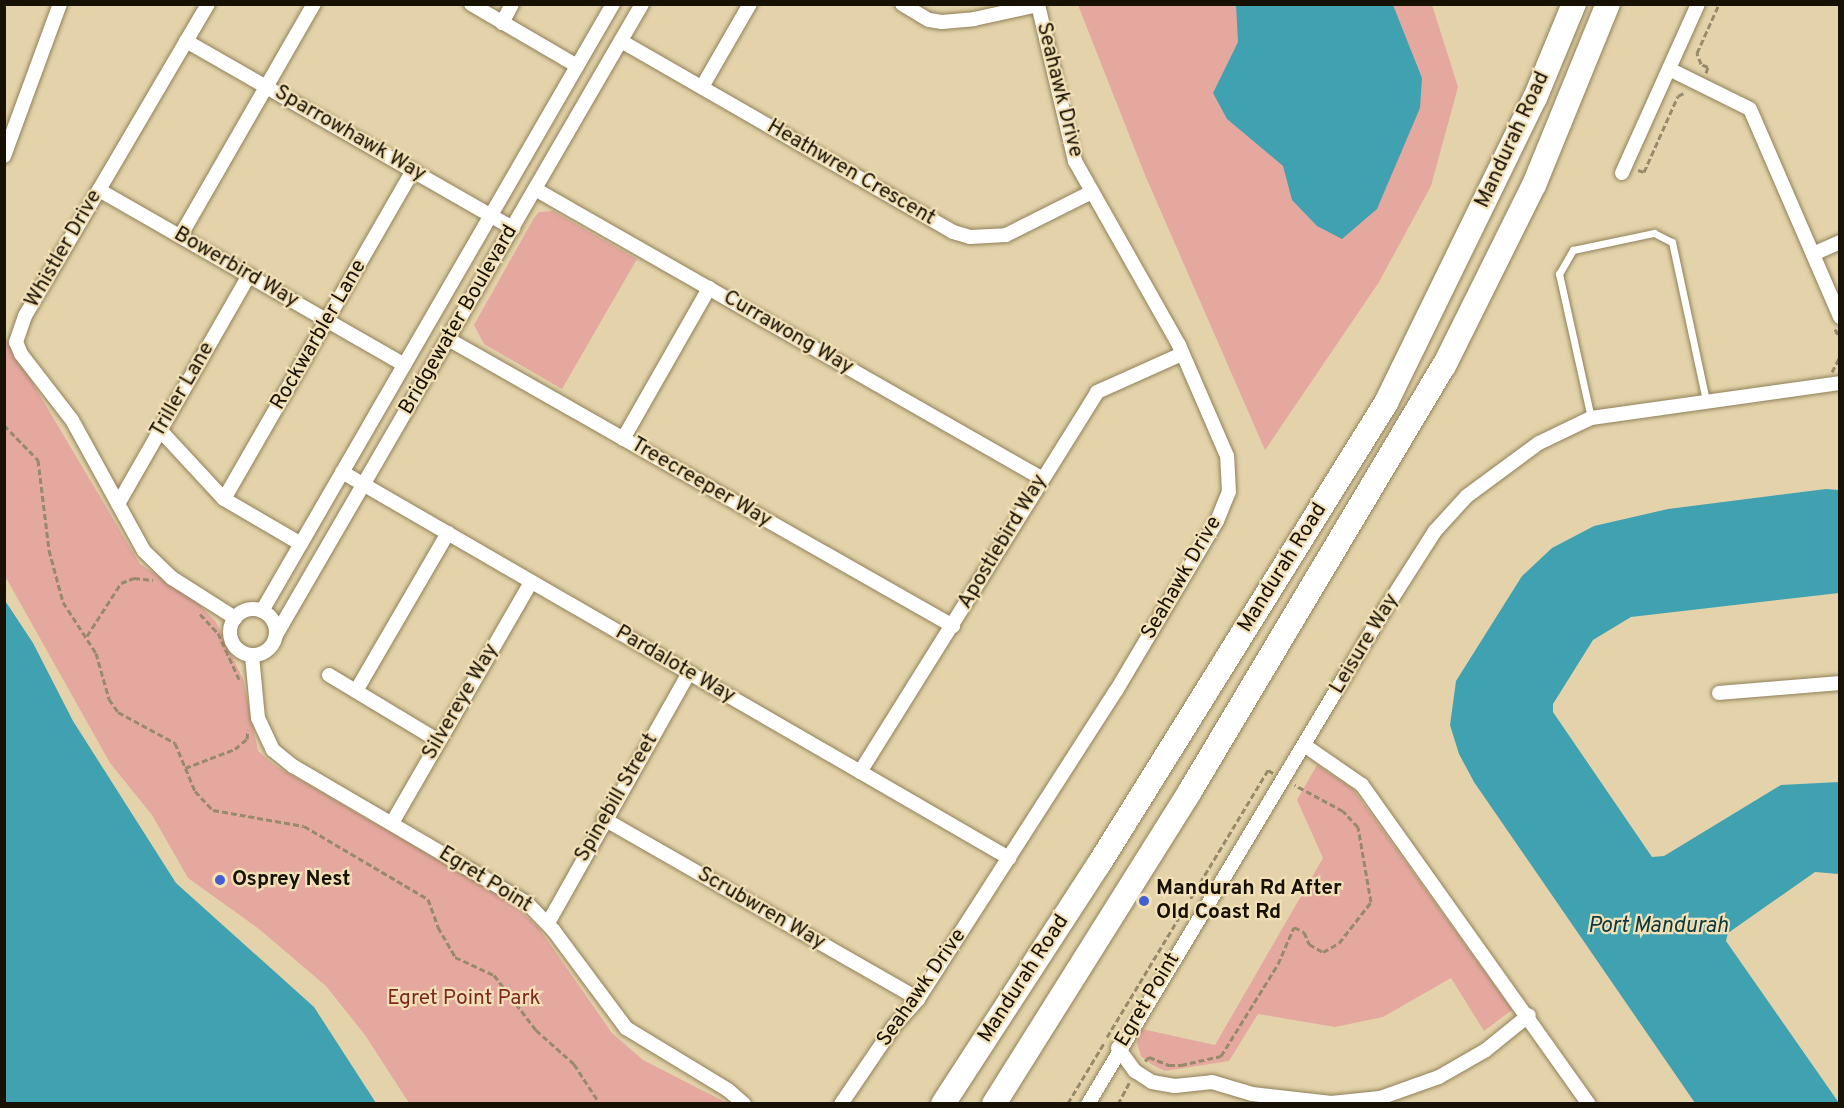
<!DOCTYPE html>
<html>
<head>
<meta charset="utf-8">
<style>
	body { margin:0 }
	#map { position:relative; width:1844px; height:1108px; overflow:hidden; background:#e4d3aa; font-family:Overpass,sans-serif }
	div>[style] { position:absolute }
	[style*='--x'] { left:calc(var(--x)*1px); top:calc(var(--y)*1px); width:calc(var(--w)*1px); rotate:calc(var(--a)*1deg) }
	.green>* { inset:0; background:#e5a89f }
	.water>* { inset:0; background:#40a2b1 }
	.path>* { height:3px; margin-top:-1.5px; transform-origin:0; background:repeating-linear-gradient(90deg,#968a6b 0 6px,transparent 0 9px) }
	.roads { filter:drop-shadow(0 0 2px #908059) drop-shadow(0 0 2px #908059) }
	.service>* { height:7px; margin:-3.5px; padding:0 3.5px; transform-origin:3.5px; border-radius:3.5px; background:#fff }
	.minor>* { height:14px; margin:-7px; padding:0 7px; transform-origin:7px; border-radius:7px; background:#fff }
	.minor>.ring { margin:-7px; padding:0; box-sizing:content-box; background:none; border:14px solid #fff; border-radius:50% }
	.trunk>* { height:24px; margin:-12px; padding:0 12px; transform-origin:12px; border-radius:12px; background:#fff }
	.dots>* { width:16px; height:16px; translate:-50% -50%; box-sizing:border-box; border:3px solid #f2e0b6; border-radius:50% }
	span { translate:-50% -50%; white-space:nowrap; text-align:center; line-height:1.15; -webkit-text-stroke:4.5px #f2e0b6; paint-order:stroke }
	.street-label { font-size:21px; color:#171103 }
	.poi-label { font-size:21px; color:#171103; font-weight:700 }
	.left { translate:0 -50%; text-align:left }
	.park-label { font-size:21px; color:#7f2821 }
	.water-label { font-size:22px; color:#0b3940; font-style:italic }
	.frame { position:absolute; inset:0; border:6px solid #171103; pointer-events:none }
</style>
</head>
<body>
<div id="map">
	<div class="green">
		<div style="clip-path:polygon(1078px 5px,1432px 5px,1458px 87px,1431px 186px,1379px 282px,1265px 450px,1145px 175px)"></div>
		<div style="clip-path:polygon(553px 211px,637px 259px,562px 389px,484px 344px,474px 325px,534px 218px,539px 212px)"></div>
		<div style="clip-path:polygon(4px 335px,140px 564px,194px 599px,216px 622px,243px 679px,258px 751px,274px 765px,509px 901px,538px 927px,612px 1033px,643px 1060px,727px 1103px,409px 1103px,365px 1035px,326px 986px,259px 929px,188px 878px,152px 815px,110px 763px,5px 576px)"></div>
		<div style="clip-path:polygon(1317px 765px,1353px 789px,1512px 1010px,1484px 1031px,1451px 978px,1383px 1017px,1335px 1027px,1258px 1014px,1229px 1061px,1165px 1071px,1151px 1064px,1141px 1056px,1137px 1043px,1142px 1029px,1215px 1045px,1323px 858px,1297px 800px)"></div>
	</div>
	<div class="water">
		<div style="clip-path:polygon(1236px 5px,1393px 5px,1422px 78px,1420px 108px,1377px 209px,1342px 239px,1317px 226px,1292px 200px,1283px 166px,1227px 119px,1213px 93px,1238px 42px)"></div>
		<div style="clip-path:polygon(1826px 489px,1839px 490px,1839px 593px,1631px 617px,1593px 640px,1553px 704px,1553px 712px,1652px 857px,1664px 856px,1781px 785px,1839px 782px,1839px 874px,1815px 872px,1728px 933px,1726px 941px,1839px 1103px,1695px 1103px,1474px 782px,1459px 754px,1450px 725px,1456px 681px,1522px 576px,1552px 548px,1594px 526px,1668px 509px)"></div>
		<div style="clip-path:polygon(4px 599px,33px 643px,73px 721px,176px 883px,314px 1007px,376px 1103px,5px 1103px)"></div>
	</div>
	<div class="path">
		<div style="--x:1706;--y:73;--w:6;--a:-72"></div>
		<div style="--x:1708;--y:67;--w:8;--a:-157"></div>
		<div style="--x:1701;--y:64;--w:12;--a:-110"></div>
		<div style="--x:1697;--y:53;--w:54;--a:-65.8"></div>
		<div style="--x:1638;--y:170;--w:6;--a:18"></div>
		<div style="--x:1644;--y:172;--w:83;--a:-65.9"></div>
		<div style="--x:1678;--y:96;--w:9;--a:-27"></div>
		<div style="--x:1835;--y:329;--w:11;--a:63"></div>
		<div style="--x:1832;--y:372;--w:18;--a:-63"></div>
		<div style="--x:4;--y:425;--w:49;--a:45.8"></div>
		<div style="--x:38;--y:460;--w:91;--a:83"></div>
		<div style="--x:49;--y:550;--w:54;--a:74.9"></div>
		<div style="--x:63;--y:602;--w:61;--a:57.1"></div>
		<div style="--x:96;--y:653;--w:48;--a:74.2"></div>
		<div style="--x:109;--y:699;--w:16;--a:55"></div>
		<div style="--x:118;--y:712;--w:65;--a:28.5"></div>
		<div style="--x:175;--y:743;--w:52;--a:67.4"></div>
		<div style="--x:195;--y:791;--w:26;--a:47"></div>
		<div style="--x:213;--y:810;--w:92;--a:10"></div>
		<div style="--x:304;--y:826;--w:144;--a:30.5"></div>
		<div style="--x:428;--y:899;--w:30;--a:70"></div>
		<div style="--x:438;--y:927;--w:34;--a:60"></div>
		<div style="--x:455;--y:957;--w:43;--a:24.8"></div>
		<div style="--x:494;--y:975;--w:69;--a:52.6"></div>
		<div style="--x:536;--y:1030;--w:51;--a:41.8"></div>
		<div style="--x:574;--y:1064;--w:48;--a:57"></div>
		<div style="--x:200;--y:614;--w:26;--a:47"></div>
		<div style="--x:218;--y:633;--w:51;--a:65.5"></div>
		<div style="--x:87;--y:636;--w:63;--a:-57.3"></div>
		<div style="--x:121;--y:583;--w:14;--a:-21"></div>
		<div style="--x:134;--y:578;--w:19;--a:6"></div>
		<div style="--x:185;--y:768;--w:53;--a:-20.8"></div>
		<div style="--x:235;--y:749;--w:16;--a:-40"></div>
		<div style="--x:247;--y:739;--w:9;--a:-84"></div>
		<div style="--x:1107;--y:1037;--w:312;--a:-58.9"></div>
		<div style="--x:1268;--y:770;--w:6;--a:31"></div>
		<div style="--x:1145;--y:1061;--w:6;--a:-45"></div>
		<div style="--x:1149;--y:1057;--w:22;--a:22"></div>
		<div style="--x:1169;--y:1065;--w:12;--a:0"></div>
		<div style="--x:1181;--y:1065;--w:41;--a:-12.7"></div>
		<div style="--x:1221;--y:1056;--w:108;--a:-58.2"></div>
		<div style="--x:1278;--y:964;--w:40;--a:-66.6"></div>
		<div style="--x:1294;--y:927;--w:11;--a:27"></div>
		<div style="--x:1304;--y:932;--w:13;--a:67"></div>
		<div style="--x:1309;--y:944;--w:16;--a:30"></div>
		<div style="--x:1323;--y:952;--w:18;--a:-29"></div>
		<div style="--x:1339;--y:943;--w:52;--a:-52"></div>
		<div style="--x:1371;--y:902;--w:76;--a:-99.8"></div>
		<div style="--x:1358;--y:827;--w:22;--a:-133"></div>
		<div style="--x:1343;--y:811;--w:55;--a:-151.6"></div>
		<div style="--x:1068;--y:1103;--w:70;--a:-59"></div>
		<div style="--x:1048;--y:1104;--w:21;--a:0"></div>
		<div style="--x:1118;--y:1104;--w:24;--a:-62"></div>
	</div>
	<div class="roads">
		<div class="service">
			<div style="--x:1591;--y:418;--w:148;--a:-102.5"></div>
			<div style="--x:1559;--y:274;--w:28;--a:-60"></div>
			<div style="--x:1573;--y:250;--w:83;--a:-11.9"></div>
			<div style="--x:1654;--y:233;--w:20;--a:27"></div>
			<div style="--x:1672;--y:242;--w:163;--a:77.9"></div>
		</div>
		<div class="minor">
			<div style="--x:208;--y:4;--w:362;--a:120.4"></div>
			<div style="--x:25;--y:316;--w:28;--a:109"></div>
			<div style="--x:16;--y:342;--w:13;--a:67"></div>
			<div style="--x:21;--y:354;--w:83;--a:52.3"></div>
			<div style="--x:72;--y:420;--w:149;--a:61.2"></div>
			<div style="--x:144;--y:551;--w:39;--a:44"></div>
			<div style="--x:172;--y:578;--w:75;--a:32.4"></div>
			<div style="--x:471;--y:4;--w:123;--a:30.3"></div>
			<div style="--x:902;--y:4;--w:31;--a:31"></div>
			<div style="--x:929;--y:20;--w:13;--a:9"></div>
			<div style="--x:942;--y:22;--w:32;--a:-5"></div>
			<div style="--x:974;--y:19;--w:66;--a:-12.3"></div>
			<div style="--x:502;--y:23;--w:21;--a:-62"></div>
			<div style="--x:186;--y:41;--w:377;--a:29.8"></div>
			<div style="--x:621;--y:41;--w:383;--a:29.9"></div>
			<div style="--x:953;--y:232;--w:18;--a:16"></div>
			<div style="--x:970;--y:237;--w:36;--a:-3"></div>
			<div style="--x:1006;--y:235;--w:94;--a:-26.6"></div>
			<div style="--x:1669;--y:69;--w:90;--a:26.3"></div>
			<div style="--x:1750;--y:109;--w:227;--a:66.6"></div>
			<div style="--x:702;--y:87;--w:96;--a:-60"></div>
			<div style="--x:4;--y:156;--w:162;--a:-69.8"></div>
			<div style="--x:1622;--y:173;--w:185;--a:-65.8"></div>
			<div style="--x:535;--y:189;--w:583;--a:29.73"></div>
			<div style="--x:99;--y:190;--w:352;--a:29.8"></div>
			<div style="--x:181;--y:235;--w:267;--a:-60.1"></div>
			<div style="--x:1813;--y:254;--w:30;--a:-24"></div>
			<div style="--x:448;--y:339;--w:581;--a:29.61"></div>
			<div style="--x:160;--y:430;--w:94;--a:47.2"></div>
			<div style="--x:224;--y:499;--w:89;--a:30.3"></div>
			<div style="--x:623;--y:439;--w:174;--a:-60.3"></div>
			<div style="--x:342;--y:472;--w:771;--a:30.06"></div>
			<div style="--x:224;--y:499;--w:379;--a:-60.1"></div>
			<div style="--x:118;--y:504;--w:264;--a:-60.2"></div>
			<div class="ring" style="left:230px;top:609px;width:32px;height:32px"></div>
			<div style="--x:262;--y:611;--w:701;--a:-59.96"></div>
			<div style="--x:276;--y:635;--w:729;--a:-59.88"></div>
			<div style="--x:252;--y:656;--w:62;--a:84.5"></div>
			<div style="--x:258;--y:718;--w:35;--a:65"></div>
			<div style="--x:273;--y:750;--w:26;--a:39"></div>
			<div style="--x:293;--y:766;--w:273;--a:30.4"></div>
			<div style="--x:528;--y:904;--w:37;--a:46"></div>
			<div style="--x:554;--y:931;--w:121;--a:53.4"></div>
			<div style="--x:626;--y:1028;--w:119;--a:31.3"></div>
			<div style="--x:728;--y:1090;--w:21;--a:41"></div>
			<div style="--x:329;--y:675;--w:128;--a:31"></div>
			<div style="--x:356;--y:691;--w:183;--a:-59.8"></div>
			<div style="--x:1719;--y:693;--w:121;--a:-4.7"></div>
			<div style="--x:1304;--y:745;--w:70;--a:34.6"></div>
			<div style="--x:1362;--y:785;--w:392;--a:54.6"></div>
			<div style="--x:860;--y:772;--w:448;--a:-58"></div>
			<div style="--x:1097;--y:392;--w:93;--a:-24.1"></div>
			<div style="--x:604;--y:819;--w:362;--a:29.8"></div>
			<div style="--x:392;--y:823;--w:278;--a:-60"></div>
			<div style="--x:548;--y:923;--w:287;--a:-60.6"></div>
			<div style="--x:1118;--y:1048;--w:29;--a:54"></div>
			<div style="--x:1135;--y:1071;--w:20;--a:33"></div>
			<div style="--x:1152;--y:1082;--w:23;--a:10"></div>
			<div style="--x:1175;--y:1086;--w:37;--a:-6"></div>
			<div style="--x:1212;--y:1082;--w:42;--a:16.7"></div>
			<div style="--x:1252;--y:1094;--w:80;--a:6.5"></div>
			<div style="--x:1331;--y:1103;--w:49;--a:-5.8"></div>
			<div style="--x:1380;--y:1098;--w:63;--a:-19.6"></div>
			<div style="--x:1439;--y:1077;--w:54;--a:-29.9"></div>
			<div style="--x:1486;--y:1050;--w:55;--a:-39.1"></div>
			<div style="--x:841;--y:1104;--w:94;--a:-55.8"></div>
			<div style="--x:894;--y:1026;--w:36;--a:-48"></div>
			<div style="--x:918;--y:999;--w:366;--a:-57.3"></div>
			<div style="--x:1116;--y:691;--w:198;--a:-59.3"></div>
			<div style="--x:1217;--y:521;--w:31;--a:-68"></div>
			<div style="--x:1229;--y:492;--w:36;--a:-93"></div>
			<div style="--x:1227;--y:456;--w:121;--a:-113.4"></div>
			<div style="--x:1179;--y:345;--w:211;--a:-119.5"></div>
			<div style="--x:1075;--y:161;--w:161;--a:-103.3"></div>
			<div style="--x:1088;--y:1104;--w:575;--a:-59.02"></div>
			<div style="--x:1384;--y:611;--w:95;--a:-57.5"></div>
			<div style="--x:1435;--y:531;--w:47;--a:-47.6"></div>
			<div style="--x:1467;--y:496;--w:89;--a:-36.4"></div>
			<div style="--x:1539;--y:443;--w:58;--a:-25.7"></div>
			<div style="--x:1591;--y:418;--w:251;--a:-8"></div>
		</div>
		<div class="trunk">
			<div style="--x:943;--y:1104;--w:286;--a:-57"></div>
			<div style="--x:1099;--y:864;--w:543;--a:-58.1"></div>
			<div style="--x:1386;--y:403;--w:339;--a:-64"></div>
			<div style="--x:1535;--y:98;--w:102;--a:-67.5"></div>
			<div style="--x:994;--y:1104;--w:367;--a:-57.9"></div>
			<div style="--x:1189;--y:793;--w:497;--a:-59.2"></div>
			<div style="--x:1444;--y:366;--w:202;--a:-63.6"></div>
			<div style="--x:1534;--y:185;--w:196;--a:-67.8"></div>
		</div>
	</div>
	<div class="dots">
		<div style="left:220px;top:880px;background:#415fd1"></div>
		<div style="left:1144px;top:901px;background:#415fd1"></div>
	</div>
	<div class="street-label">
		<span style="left:1059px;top:90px;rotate:76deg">Seahawk Drive</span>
		<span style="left:350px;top:134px;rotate:30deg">Sparrowhawk Way</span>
		<span style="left:1513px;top:140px;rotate:-65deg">Mandurah Road</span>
		<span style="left:851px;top:173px;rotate:30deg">Heathwren Crescent</span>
		<span style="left:64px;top:249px;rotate:-60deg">Whistler Drive</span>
		<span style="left:236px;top:268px;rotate:30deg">Bowerbird Way</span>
		<span style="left:459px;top:320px;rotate:-60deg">Bridgewater Boulevard</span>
		<span style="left:788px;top:333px;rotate:30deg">Currawong Way</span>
		<span style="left:319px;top:335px;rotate:-60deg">Rockwarbler Lane</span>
		<span style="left:183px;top:390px;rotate:-60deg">Triller Lane</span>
		<span style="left:701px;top:483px;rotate:30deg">Treecreeper Way</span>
		<span style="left:1003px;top:542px;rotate:-59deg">Apostlebird Way</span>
		<span style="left:1283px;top:568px;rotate:-58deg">Mandurah Road</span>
		<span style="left:1182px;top:578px;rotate:-60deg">Seahawk Drive</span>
		<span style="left:1365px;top:644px;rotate:-59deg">Leisure Way</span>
		<span style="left:675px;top:665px;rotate:30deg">Pardalote Way</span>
		<span style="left:461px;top:702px;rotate:-60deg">Silvereye Way</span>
		<span style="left:617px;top:798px;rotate:-60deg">Spinebill Street</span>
		<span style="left:485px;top:880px;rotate:32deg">Egret Point</span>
		<span style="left:761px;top:909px;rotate:30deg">Scrubwren Way</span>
		<span style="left:1024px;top:979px;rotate:-57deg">Mandurah Road</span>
		<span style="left:922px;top:988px;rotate:-55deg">Seahawk Drive</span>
		<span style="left:1148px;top:1000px;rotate:-59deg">Egret Point</span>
	</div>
	<div class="poi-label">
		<span class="left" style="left:232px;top:880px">Osprey Nest</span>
		<span class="left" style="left:1156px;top:901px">Mandurah Rd After<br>Old Coast Rd</span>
	</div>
	<div class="park-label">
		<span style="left:464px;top:999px">Egret Point Park</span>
	</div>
	<div class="water-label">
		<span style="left:1658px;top:927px">Port Mandurah</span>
	</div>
	<div class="frame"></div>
</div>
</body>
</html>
